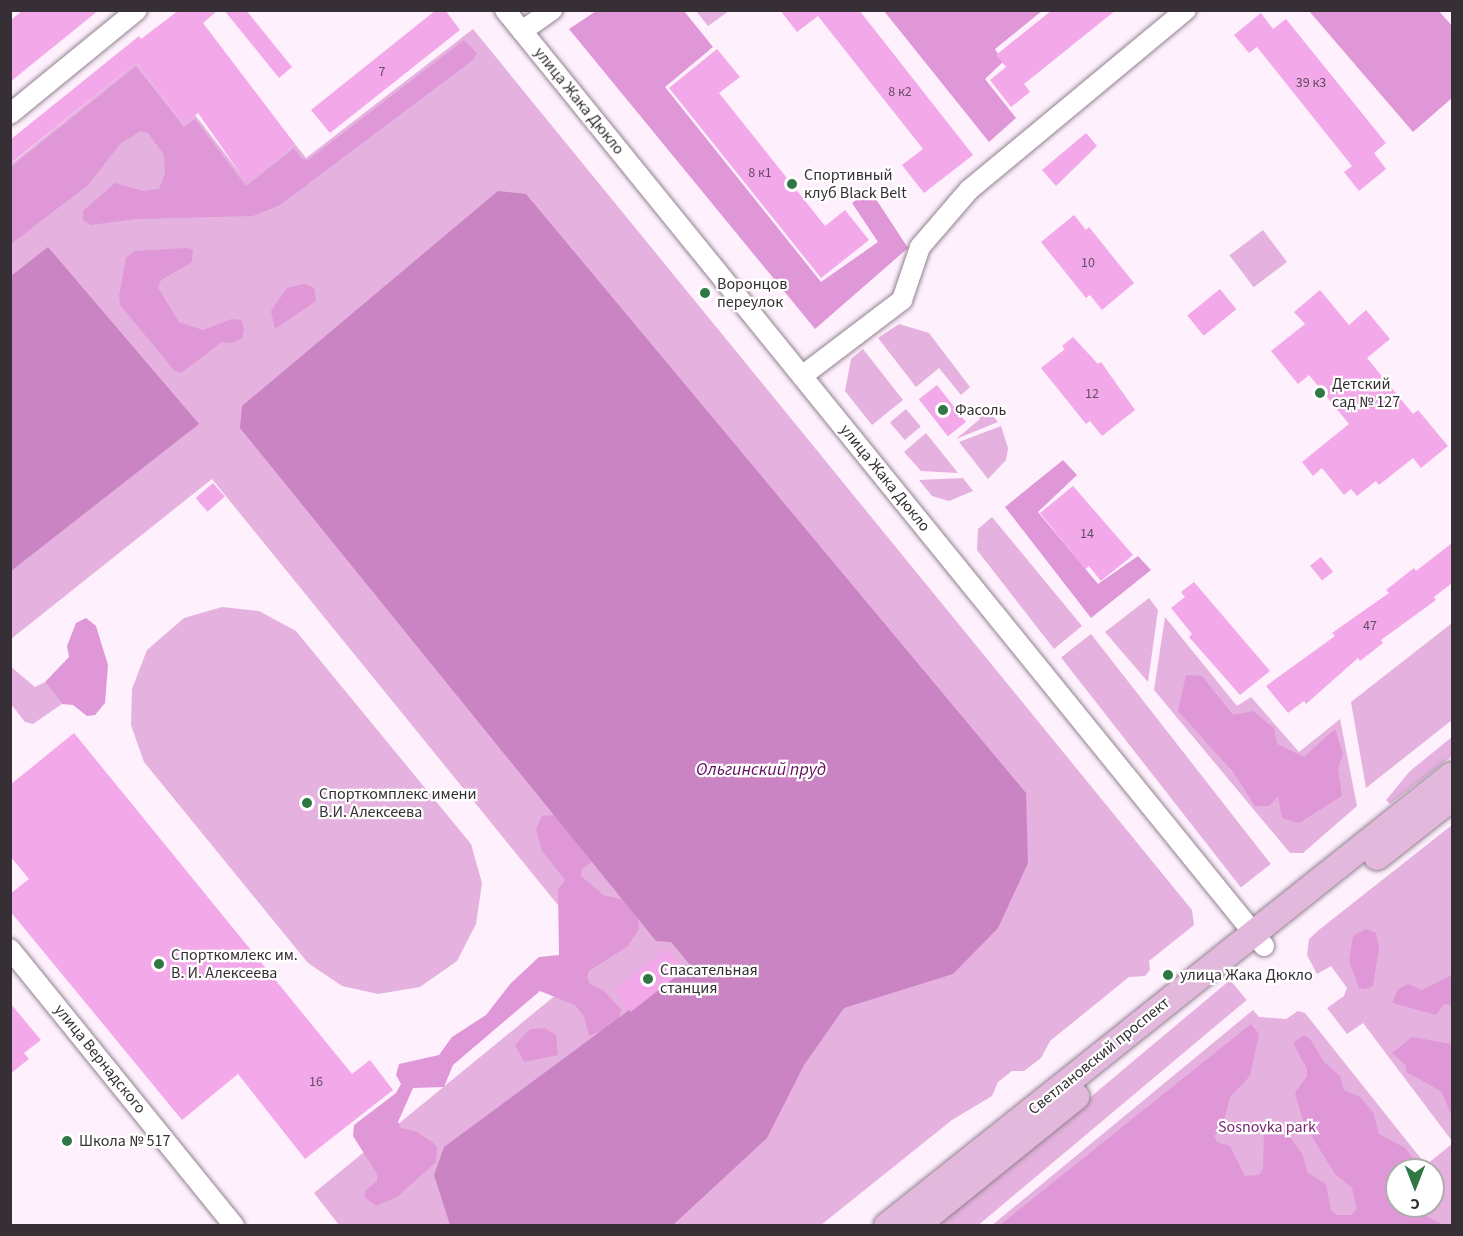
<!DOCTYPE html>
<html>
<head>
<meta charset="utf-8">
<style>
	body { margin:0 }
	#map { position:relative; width:1463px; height:1236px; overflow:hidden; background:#fef0fc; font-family:"Source Sans 3",sans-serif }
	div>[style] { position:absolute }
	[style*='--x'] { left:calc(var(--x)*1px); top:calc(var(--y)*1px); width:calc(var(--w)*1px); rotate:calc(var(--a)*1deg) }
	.green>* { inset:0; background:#e5b1de; transform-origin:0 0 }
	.forest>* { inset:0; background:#e097d7 }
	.water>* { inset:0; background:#cb84c3 }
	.building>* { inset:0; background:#f2a8e9; transform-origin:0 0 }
	.roads { filter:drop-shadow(0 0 2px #928290) drop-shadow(0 0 2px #928290) }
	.minor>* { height:20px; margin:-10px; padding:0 10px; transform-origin:10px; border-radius:10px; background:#fff }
	.major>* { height:26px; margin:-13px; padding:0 13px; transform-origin:13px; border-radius:13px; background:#e3b8dd }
	.dots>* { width:16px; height:16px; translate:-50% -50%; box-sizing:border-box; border:3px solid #fff; border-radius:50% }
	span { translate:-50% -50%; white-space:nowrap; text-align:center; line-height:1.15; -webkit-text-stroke:4.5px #fff; paint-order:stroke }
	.number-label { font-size:14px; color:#654d62 }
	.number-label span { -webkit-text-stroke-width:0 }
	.street-label { font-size:16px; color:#362f35 }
	.poi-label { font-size:16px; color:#362f35 }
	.left { translate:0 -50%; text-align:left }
	.park-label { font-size:16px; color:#7b2875 }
	.water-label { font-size:18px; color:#650e60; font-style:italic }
	.frame { position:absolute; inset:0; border:12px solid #362f35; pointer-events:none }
	.north { position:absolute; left:1385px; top:1158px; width:60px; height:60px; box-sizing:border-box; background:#fff; border:2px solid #afacae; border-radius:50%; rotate:180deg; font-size:16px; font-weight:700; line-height:24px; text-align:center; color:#362f35 }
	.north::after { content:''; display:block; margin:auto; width:21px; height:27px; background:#2f7845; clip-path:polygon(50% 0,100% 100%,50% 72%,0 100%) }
</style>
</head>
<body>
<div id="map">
	<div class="green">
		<div style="clip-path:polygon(696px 11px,729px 11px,708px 26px)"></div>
		<div style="clip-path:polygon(473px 29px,1192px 910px,1194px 925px,1149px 961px,1150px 970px,1145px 976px,1129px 977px,1050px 1041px,1041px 1058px,1024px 1071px,1012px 1071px,998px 1082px,992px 1096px,952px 1120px,821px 1225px,339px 1225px,314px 1193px,601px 958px,212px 479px,11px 639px,11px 164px,136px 63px,184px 124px,195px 115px,247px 182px,295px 144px,306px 158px)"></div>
		<div style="left:1263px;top:230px;width:40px;height:42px;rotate:53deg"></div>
		<div style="clip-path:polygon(899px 324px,929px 333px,970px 387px,961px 395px,939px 368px,916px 387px,878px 338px)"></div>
		<div style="clip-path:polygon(863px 349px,903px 400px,872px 425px,845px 391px,851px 359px)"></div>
		<div style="clip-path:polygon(986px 407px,998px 422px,956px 439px,980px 419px,976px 413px)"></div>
		<div style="left:906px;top:409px;width:23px;height:21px;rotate:50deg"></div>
		<div style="clip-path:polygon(1001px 426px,1008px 448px,1006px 460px,988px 479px,959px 442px)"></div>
		<div style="clip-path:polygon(926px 433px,958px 473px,921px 471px,904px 452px)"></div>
		<div style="clip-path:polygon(963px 478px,973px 491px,949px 501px,932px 496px,919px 480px)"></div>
		<div style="clip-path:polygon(992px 517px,1082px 626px,1054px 649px,977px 550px,978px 529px)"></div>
		<div style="clip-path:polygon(1149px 598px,1158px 610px,1148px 682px,1105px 632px)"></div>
		<div style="clip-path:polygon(222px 607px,259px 611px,296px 631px,471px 844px,482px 883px,476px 924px,457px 961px,420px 987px,378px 994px,342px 986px,308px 963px,144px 762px,131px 725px,132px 689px,147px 650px,184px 618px)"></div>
		<div style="clip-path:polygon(1165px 617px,1237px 706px,1251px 697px,1299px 752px,1340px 719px,1357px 806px,1303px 853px,1290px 853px,1154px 690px)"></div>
		<div style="clip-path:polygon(1452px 623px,1452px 720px,1366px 788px,1351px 702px)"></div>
		<div style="left:1091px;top:634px;width:292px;height:38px;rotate:52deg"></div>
		<div style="clip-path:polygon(10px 666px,35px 687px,45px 682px,62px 704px,33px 724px,25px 722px,11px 704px)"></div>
		<div style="clip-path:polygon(1452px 737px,1452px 756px,1390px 804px,1386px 800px,1410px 771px)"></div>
		<div style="clip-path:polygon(1452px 825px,1452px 1141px,1363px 1023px,1347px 1034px,1327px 1008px,1344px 996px,1347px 988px,1331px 966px,1317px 974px,1307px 955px,1309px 939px,1320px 929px)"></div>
		<div style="left:1230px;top:980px;width:26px;height:392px;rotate:50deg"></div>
		<div style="clip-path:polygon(evenodd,1253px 1010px,1259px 1017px,1286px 1019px,1298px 1011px,1305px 1013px,1426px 1165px,1452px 1144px,1452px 1225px,991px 1226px,1253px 1010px,1397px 1170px,1433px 1170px,1433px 1206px,1397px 1206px,1397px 1170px)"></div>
	</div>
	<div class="forest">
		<div style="clip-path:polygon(596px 11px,684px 11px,713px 47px,665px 87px,821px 282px,878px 242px,852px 203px,870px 190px,908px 248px,815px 329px,569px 29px)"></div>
		<div style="clip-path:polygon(884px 11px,1042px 11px,995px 49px,1003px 62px,985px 79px,1016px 118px,989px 142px)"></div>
		<div style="clip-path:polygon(1309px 11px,1439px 11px,1452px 26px,1452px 98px,1413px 132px)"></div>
		<div style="clip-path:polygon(464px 40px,477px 53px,473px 60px,280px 205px,253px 216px,136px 219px,91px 225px,83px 220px,83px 211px,115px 183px,143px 191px,159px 189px,165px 173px,164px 155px,148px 133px,141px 131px,121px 143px,88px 185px,11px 244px,11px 167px,136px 66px,184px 127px,195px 119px,246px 186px,294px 148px,302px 159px,308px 160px)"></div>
		<div style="clip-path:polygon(186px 248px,193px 250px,192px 262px,161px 280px,158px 288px,179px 322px,203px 330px,232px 319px,241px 320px,244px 329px,242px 338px,232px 343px,222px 342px,181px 373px,174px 370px,120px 305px,119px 296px,126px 258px,134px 251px)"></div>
		<div style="clip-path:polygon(304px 284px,314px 288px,316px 301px,275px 329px,271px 311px,287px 288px)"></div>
		<div style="clip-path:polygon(1063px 460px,1077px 475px,1038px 512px,1098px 584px,1138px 556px,1151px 570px,1091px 618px,1005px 507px)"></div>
		<div style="clip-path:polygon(86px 618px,96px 626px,108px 665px,105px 703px,95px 715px,87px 716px,73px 705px,62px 704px,45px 682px,69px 657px,67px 646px,76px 623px)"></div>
		<div style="clip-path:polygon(1186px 675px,1202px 676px,1233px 715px,1253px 711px,1274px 728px,1277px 744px,1304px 757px,1335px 729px,1343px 754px,1338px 768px,1342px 796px,1299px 823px,1282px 818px,1278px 796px,1269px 806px,1255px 806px,1234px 773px,1178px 711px)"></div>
		<div style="clip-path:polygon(564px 814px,600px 856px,582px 869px,581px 876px,603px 895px,624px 900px,638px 917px,639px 929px,628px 946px,589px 971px,587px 977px,590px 984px,603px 990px,622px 1010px,616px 1024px,589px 1036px,584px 1016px,575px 1005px,540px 991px,453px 1065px,444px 1087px,413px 1088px,398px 1122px,401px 1128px,415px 1131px,432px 1142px,437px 1147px,436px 1162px,397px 1197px,376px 1206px,364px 1197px,366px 1190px,377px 1181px,377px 1174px,353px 1136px,354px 1125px,396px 1093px,401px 1084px,396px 1075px,399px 1064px,439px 1055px,452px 1037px,486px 1015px,511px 983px,539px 957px,559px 955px,558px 890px,565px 880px,542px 851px,536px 829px,542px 816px)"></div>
		<div style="clip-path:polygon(1366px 929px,1376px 933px,1379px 948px,1373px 986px,1365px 989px,1359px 988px,1349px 961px,1353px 936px)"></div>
		<div style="clip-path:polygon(1452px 975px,1452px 1005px,1444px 1004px,1436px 1015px,1392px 1003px,1398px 989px,1408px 984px,1422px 990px)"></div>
		<div style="clip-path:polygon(1251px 1024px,1259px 1034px,1250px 1076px,1230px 1097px,1223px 1125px,1214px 1136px,1217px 1142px,1230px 1146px,1245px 1176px,1259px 1175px,1263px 1169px,1264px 1132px,1271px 1129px,1290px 1137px,1302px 1154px,1308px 1173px,1326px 1184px,1331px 1211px,1337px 1215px,1351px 1215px,1357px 1209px,1352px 1188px,1335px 1174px,1304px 1124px,1295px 1093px,1307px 1076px,1307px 1069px,1293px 1043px,1304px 1035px,1310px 1039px,1324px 1062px,1340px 1076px,1344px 1090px,1360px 1097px,1374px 1114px,1379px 1134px,1405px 1148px,1422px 1170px,1397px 1170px,1397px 1206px,1422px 1206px,1424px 1215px,1444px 1225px,1000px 1225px)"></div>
		<div style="clip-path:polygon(544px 1028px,556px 1035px,558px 1055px,524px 1062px,515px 1045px,530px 1029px)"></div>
		<div style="clip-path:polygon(1412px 1037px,1452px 1044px,1452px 1116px,1441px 1091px,1406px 1072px,1406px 1066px,1392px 1053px)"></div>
	</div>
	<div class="water">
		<div style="clip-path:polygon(498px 191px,526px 194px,1026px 793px,1028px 863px,998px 928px,953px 974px,844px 1008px,804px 1065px,767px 1138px,673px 1225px,450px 1225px,434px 1175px,444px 1147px,690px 965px,671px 942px,656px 941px,240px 428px,242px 406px)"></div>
		<div style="clip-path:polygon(48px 247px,199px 424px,11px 571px,11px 276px)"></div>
	</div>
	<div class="building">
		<div style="clip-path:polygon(23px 10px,99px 10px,10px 82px,10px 21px)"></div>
		<div style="clip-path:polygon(179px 10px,218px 10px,203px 23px,295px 144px,247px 183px,198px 113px,184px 124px,136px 63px,10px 164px,10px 140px,139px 36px,141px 39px)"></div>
		<div style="clip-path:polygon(224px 10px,246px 10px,292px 67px,279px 78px)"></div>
		<div style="clip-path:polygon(436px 10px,445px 10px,460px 30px,330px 133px,311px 110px)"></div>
		<div style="clip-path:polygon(780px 10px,859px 10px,973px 155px,924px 193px,902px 165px,923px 149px,818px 16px,797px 32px)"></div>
		<div style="clip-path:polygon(1052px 10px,1116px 10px,1024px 84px,1030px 92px,1011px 107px,990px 80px,1006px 67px,996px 55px)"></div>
		<div style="clip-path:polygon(1261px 13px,1273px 29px,1286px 19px,1386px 143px,1374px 153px,1386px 169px,1359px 191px,1344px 172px,1352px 166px,1257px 47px,1249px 53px,1234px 35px)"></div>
		<div style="clip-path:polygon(717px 49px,740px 77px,719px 93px,759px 143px,825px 226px,845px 210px,869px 240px,821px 278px,669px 88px)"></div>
		<div style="clip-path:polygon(1086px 133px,1097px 146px,1056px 186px,1042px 170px)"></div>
		<div style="clip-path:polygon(1074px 215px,1086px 230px,1089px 227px,1134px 283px,1102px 310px,1090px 295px,1086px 298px,1041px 242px)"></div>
		<div style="left:1220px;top:289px;width:26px;height:42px;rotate:51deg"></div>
		<div style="clip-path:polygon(1320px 290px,1349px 325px,1366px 310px,1390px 339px,1367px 358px,1413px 414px,1418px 410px,1448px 446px,1421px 468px,1413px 458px,1379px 485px,1376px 481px,1357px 496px,1351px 489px,1344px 495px,1322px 468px,1313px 476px,1302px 462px,1349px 424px,1309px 375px,1298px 384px,1271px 351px,1305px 324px,1294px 312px)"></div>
		<div style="clip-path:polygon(1073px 337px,1098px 364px,1101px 362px,1135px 410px,1102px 436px,1090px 421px,1086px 424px,1041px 368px,1065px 349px,1062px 346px)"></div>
		<div style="left:937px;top:385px;width:47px;height:23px;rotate:52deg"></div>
		<div style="left:213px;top:483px;width:18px;height:23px;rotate:49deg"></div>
		<div style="clip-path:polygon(1073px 486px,1133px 555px,1101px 581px,1089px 566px,1085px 569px,1040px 513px)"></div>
		<div style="clip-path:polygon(1452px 543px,1452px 583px,1434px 597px,1436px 600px,1381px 640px,1383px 643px,1360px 661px,1358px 658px,1306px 704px,1304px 701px,1288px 713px,1266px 686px,1335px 636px,1332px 633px,1389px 593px,1386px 590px,1414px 568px,1416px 571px)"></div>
		<div style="left:1321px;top:557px;width:19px;height:14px;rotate:51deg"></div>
		<div style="clip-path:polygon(1194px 582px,1270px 671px,1240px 695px,1189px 637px,1192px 634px,1171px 608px,1185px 597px,1181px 592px)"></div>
		<div style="clip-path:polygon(74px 733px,352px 1074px,370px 1060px,393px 1090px,305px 1159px,238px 1074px,182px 1120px,10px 911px,10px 894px,29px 879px,10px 856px,10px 785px)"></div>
		<div style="left:667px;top:948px;width:28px;height:68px;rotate:52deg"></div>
		<div style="clip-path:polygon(10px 1003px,41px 1040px,24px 1053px,29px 1059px,10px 1074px)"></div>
	</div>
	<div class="roads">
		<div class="minor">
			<div style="--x:505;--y:10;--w:1205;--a:50.96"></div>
			<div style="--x:522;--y:31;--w:37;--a:-35"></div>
			<div style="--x:10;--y:114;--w:164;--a:-39.3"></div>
			<div style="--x:802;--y:376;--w:126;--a:-37.2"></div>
			<div style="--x:902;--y:300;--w:56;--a:-71.2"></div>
			<div style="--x:920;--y:247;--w:75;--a:-49.3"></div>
			<div style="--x:969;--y:190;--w:282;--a:-39.7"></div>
			<div style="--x:10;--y:949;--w:356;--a:51"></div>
		</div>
		<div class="major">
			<div style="--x:1377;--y:857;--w:95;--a:-38.2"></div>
			<div style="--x:887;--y:1226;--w:723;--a:-38.6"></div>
			<div style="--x:916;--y:1226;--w:206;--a:-38.9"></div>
		</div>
	</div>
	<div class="dots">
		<div style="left:792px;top:184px;background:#2f7845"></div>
		<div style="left:705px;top:293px;background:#2f7845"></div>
		<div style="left:1320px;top:393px;background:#2f7845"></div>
		<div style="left:943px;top:410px;background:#2f7845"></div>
		<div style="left:307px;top:803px;background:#2f7845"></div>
		<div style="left:159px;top:964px;background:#2f7845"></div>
		<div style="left:1168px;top:975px;background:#2f7845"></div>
		<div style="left:648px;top:979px;background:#2f7845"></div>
		<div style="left:67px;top:1141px;background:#2f7845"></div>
	</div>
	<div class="number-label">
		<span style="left:382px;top:72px">7</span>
		<span style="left:1311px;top:83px">39 к3</span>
		<span style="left:900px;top:92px">8 к2</span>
		<span style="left:760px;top:173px">8 к1</span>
		<span style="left:1088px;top:263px">10</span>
		<span style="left:1092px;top:394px">12</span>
		<span style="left:1087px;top:534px">14</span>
		<span style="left:1370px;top:626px">47</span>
		<span style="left:316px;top:1082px">16</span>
	</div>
	<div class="street-label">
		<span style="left:579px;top:101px;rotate:51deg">улица Жака Дюкло</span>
		<span style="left:885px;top:478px;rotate:51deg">улица Жака Дюкло</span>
		<span style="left:1099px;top:1056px;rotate:-39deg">Светлановский проспект</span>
		<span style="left:100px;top:1059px;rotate:51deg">улица Вернадского</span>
	</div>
	<div class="poi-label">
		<span class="left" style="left:804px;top:184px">Спортивный<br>клуб Black Belt</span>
		<span class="left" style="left:717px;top:293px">Воронцов<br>переулок</span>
		<span class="left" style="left:1332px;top:393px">Детский<br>сад № 127</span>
		<span class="left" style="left:955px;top:410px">Фасоль</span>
		<span class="left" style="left:319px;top:803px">Спорткомплекс имени<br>В.И. Алексеева</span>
		<span class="left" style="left:171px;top:964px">Спорткомлекс им.<br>В. И. Алексеева</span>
		<span class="left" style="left:660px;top:979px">Спасательная<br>станция</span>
		<span class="left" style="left:1180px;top:975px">улица Жака Дюкло</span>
		<span class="left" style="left:79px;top:1141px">Школа № 517</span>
	</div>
	<div class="park-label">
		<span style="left:1267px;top:1127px">Sosnovka park</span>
	</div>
	<div class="water-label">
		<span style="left:761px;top:770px">Ольгинский пруд</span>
	</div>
	<div class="frame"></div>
	<div class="north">С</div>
</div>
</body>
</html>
